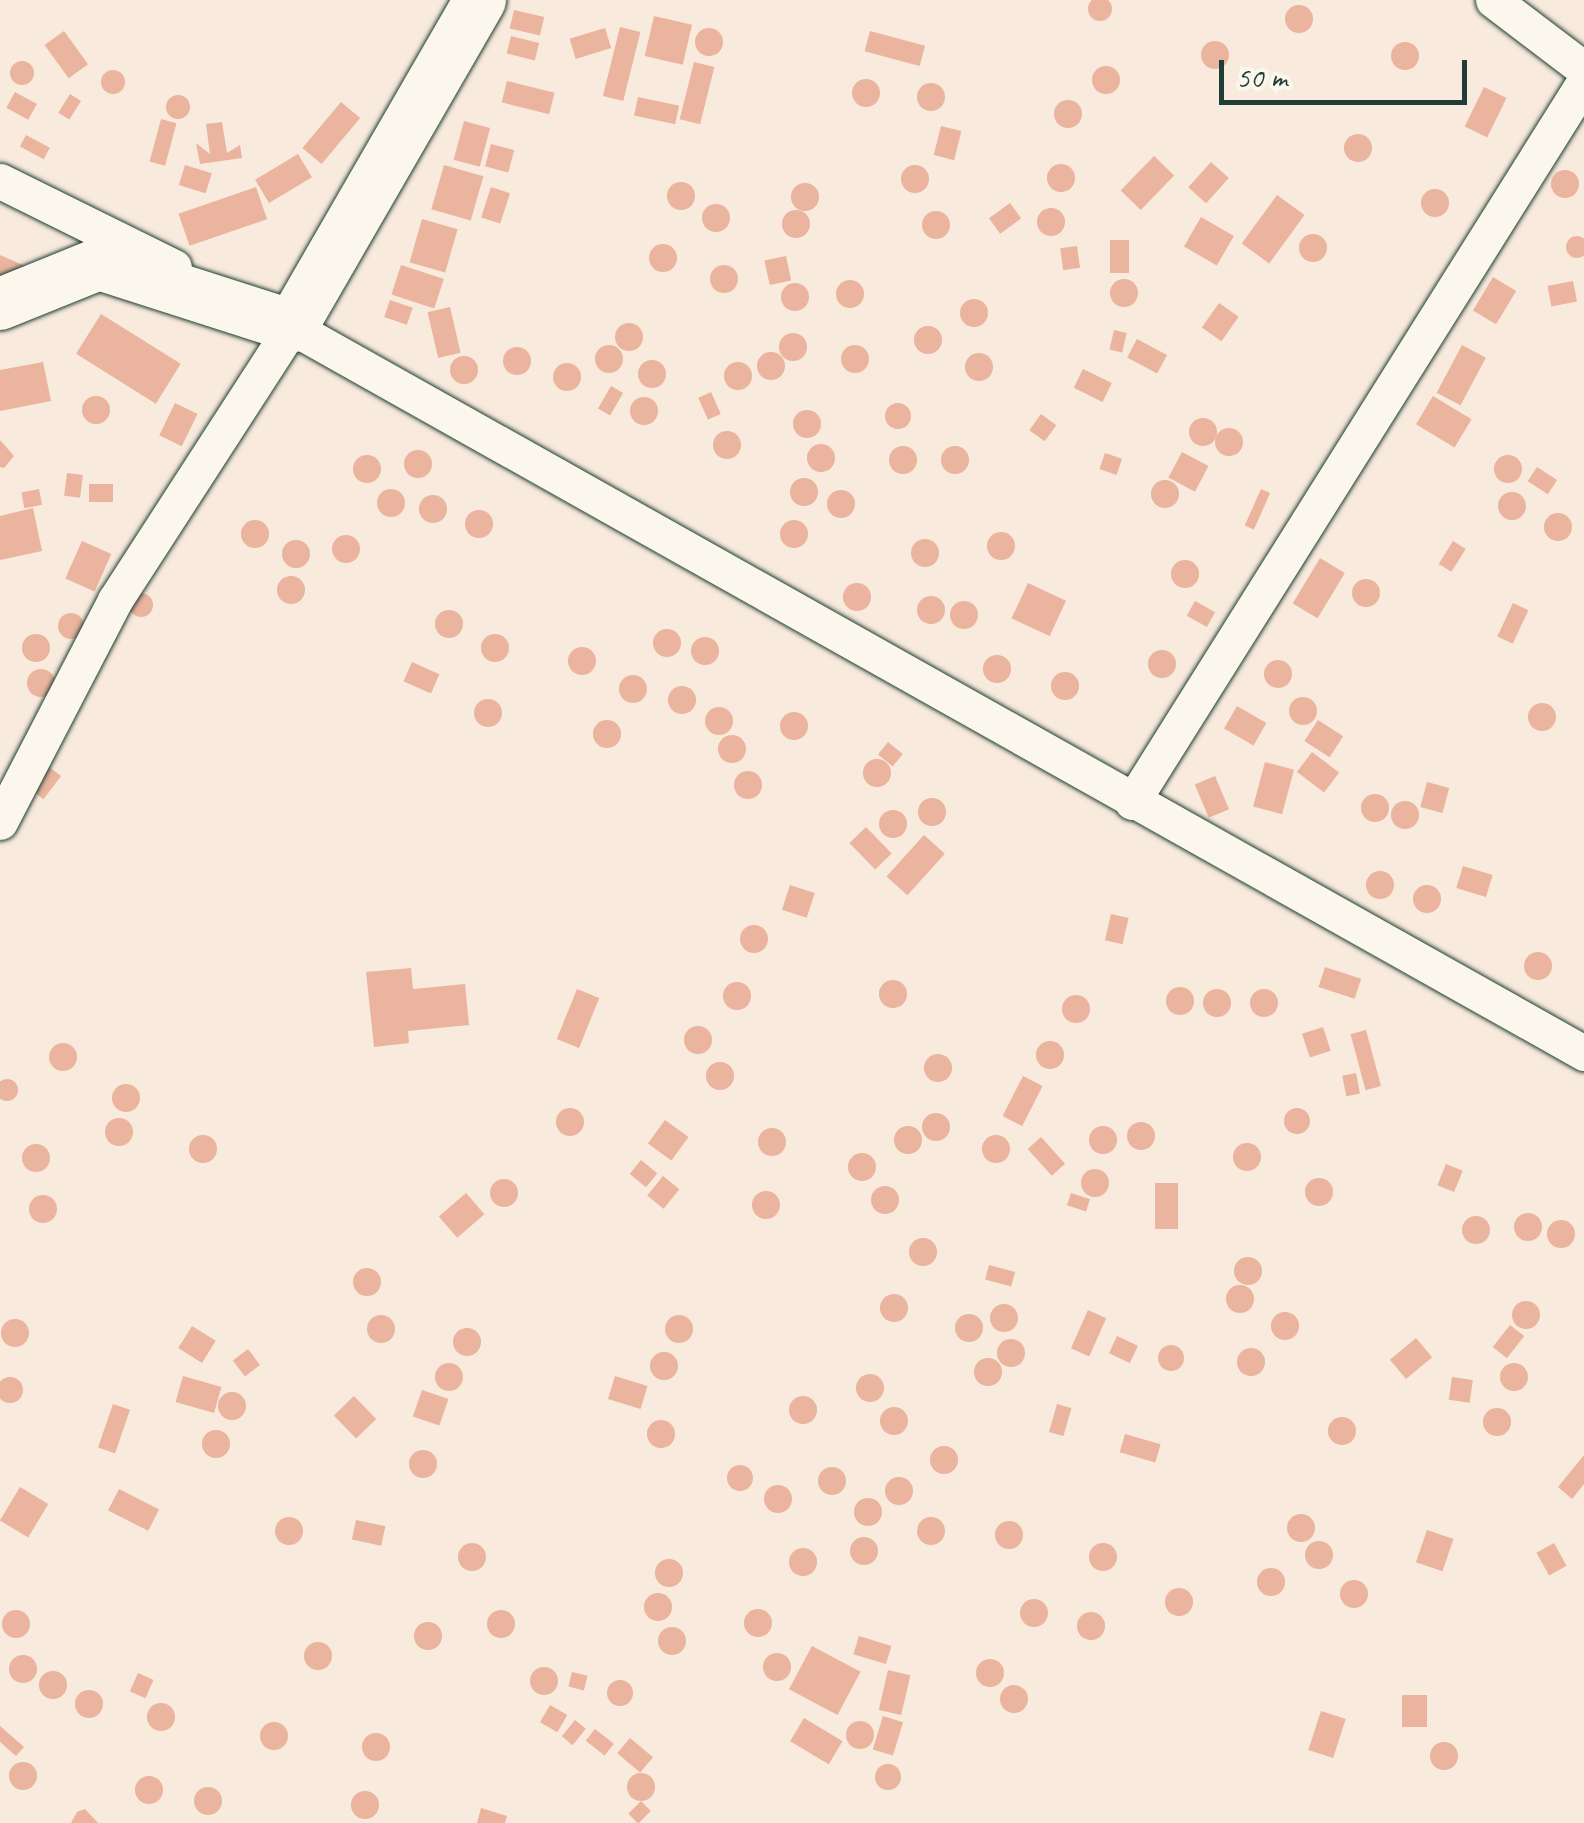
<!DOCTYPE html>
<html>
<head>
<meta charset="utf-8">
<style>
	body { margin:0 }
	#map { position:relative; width:1584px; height:1823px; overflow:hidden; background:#f8eadc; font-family:Caveat,sans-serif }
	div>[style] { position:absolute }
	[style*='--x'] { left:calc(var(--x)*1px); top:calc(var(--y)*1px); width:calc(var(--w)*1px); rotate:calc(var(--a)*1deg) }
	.building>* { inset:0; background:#eab49e; transform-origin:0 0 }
	.round { border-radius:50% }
	.roads { filter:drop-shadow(0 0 2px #1f3d34) drop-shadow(0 0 2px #1f3d34) }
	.street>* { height:35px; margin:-17.5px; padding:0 17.5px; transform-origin:17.5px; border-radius:17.5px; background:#fbf7ec }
	.secondary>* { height:52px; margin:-26px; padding:0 26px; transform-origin:26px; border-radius:26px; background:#fbf7ec }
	span { translate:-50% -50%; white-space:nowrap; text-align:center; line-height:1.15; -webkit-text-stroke:8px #fbf7ec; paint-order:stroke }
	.scale { position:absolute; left:1219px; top:60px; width:248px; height:45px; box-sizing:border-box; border:5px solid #1f3d34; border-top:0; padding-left:12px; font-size:30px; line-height:35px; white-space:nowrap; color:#1f3d34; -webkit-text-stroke:8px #fbf7ec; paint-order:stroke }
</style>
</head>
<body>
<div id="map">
	<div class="building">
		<div class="round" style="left:1088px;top:-3px;width:24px;height:24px"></div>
		<div class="round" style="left:1285px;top:5px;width:28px;height:28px"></div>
		<div style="left:514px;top:10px;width:31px;height:19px;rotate:13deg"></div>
		<div style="left:654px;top:16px;width:39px;height:41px;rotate:13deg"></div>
		<div style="left:620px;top:27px;width:21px;height:71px;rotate:14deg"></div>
		<div style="left:605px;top:28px;width:21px;height:37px;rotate:73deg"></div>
		<div class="round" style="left:695px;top:28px;width:28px;height:28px"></div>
		<div style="left:64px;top:31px;width:41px;height:24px;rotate:54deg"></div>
		<div style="left:870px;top:31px;width:57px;height:21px;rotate:15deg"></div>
		<div style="left:511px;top:36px;width:29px;height:18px;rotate:14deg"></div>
		<div class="round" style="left:1201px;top:41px;width:28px;height:28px"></div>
		<div class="round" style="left:1391px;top:42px;width:28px;height:28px"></div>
		<div class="round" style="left:10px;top:61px;width:24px;height:24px"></div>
		<div style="left:694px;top:62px;width:21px;height:59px;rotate:14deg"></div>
		<div class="round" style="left:1092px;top:66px;width:28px;height:28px"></div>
		<div class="round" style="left:101px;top:70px;width:24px;height:24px"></div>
		<div class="round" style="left:852px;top:79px;width:28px;height:28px"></div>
		<div style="left:507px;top:81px;width:49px;height:22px;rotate:14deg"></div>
		<div class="round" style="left:917px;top:83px;width:28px;height:28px"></div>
		<div style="left:1484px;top:87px;width:25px;height:44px;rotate:26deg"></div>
		<div style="left:15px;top:92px;width:25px;height:18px;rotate:29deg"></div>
		<div style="left:70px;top:94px;width:13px;height:22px;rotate:32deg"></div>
		<div class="round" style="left:166px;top:95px;width:24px;height:24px"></div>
		<div style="left:638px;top:97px;width:42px;height:19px;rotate:12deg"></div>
		<div class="round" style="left:1054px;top:100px;width:28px;height:28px"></div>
		<div style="left:341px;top:102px;width:25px;height:60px;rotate:40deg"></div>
		<div style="left:161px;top:119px;width:16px;height:44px;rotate:15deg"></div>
		<div style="left:464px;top:121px;width:27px;height:40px;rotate:15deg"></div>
		<div style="clip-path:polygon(222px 122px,227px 153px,240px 145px,242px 158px,200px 164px,196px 143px,210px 154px,206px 124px)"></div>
		<div style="left:941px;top:126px;width:21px;height:30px;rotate:14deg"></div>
		<div class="round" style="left:1344px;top:134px;width:28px;height:28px"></div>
		<div style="left:26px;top:135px;width:27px;height:13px;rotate:28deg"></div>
		<div style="left:491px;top:144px;width:24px;height:23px;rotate:15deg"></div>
		<div style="left:298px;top:154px;width:27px;height:50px;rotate:59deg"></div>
		<div style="left:1154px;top:156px;width:28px;height:48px;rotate:44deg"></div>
		<div style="left:1211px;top:162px;width:24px;height:34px;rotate:42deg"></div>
		<div class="round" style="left:1047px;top:164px;width:28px;height:28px"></div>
		<div style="left:185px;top:165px;width:28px;height:21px;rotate:17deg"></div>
		<div style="left:444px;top:165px;width:41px;height:46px;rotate:16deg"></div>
		<div class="round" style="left:901px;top:165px;width:28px;height:28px"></div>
		<div class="round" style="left:1551px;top:170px;width:28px;height:28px"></div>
		<div class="round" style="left:667px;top:182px;width:28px;height:28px"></div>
		<div class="round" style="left:791px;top:183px;width:28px;height:28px"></div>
		<div style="left:256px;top:187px;width:34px;height:82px;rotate:71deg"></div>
		<div style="left:491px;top:187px;width:20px;height:32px;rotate:18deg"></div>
		<div class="round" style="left:1421px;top:189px;width:28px;height:28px"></div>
		<div style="left:1277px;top:195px;width:34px;height:60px;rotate:36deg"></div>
		<div style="left:1010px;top:203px;width:19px;height:26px;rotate:54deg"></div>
		<div class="round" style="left:702px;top:204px;width:28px;height:28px"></div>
		<div class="round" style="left:1037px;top:208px;width:28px;height:28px"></div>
		<div class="round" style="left:782px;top:210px;width:28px;height:28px"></div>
		<div class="round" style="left:922px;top:211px;width:28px;height:28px"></div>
		<div style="left:1201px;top:217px;width:38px;height:34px;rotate:30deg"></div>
		<div style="left:422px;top:219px;width:37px;height:45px;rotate:16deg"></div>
		<div class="round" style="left:1299px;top:234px;width:28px;height:28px"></div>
		<div class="round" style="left:1566px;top:236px;width:22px;height:22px"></div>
		<div style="left:1110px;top:240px;width:19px;height:33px"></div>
		<div class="round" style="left:649px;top:244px;width:28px;height:28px"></div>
		<div style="left:1077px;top:246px;width:22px;height:17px;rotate:82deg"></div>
		<div style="clip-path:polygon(0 255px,25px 266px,0 277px)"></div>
		<div style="left:786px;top:256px;width:25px;height:22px;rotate:78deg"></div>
		<div style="left:401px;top:265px;width:45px;height:31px;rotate:18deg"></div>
		<div class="round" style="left:710px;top:265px;width:28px;height:28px"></div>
		<div style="left:1493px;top:277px;width:27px;height:39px;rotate:31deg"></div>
		<div class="round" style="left:1110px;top:279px;width:28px;height:28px"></div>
		<div class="round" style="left:836px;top:280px;width:28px;height:28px"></div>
		<div style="left:1573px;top:281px;width:21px;height:26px;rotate:79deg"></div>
		<div class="round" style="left:781px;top:283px;width:28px;height:28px"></div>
		<div class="round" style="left:960px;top:299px;width:28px;height:28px"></div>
		<div style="left:390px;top:300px;width:24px;height:18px;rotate:19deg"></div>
		<div style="left:1219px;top:303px;width:24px;height:30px;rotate:35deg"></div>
		<div style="left:450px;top:307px;width:47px;height:23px;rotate:77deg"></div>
		<div style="left:101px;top:314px;width:94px;height:47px;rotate:32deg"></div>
		<div class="round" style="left:615px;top:323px;width:28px;height:28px"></div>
		<div class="round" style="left:914px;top:326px;width:28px;height:28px"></div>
		<div style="left:1114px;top:330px;width:13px;height:20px;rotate:13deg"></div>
		<div class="round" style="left:779px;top:333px;width:28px;height:28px"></div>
		<div style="left:1137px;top:339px;width:34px;height:21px;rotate:28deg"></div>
		<div style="left:1462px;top:345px;width:27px;height:54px;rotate:28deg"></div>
		<div class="round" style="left:595px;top:345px;width:28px;height:28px"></div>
		<div class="round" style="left:841px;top:345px;width:28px;height:28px"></div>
		<div class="round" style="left:503px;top:347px;width:28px;height:28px"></div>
		<div class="round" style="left:757px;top:352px;width:28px;height:28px"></div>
		<div class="round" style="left:965px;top:353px;width:28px;height:28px"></div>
		<div class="round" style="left:450px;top:356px;width:28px;height:28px"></div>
		<div class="round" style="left:638px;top:360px;width:28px;height:28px"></div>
		<div style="clip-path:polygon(43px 362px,51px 401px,0 411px,0 370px)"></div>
		<div class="round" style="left:724px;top:362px;width:28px;height:28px"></div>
		<div class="round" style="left:553px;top:363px;width:28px;height:28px"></div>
		<div style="left:1083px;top:369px;width:32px;height:21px;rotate:26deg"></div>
		<div style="left:611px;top:386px;width:14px;height:26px;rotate:30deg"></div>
		<div style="left:711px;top:392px;width:24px;height:14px;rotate:66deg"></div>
		<div style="left:1433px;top:396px;width:45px;height:33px;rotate:31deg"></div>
		<div class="round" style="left:82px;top:396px;width:28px;height:28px"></div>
		<div class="round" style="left:630px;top:397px;width:28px;height:28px"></div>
		<div class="round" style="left:885px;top:403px;width:26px;height:26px"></div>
		<div style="left:175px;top:403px;width:25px;height:36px;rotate:26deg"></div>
		<div class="round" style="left:793px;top:410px;width:28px;height:28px"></div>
		<div style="left:1041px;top:414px;width:19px;height:20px;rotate:36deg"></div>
		<div class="round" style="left:1189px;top:418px;width:28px;height:28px"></div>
		<div class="round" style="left:1215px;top:428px;width:28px;height:28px"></div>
		<div class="round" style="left:713px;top:431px;width:28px;height:28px"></div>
		<div style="clip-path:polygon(0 440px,14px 456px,4px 468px,0 467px)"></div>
		<div class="round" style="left:807px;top:444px;width:28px;height:28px"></div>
		<div class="round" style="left:889px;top:446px;width:28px;height:28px"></div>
		<div class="round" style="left:941px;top:446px;width:28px;height:28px"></div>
		<div class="round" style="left:404px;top:450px;width:28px;height:28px"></div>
		<div style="left:1182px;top:452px;width:30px;height:29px;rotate:28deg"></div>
		<div style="left:1105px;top:453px;width:18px;height:17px;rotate:19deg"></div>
		<div class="round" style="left:353px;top:455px;width:28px;height:28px"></div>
		<div class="round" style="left:1494px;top:455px;width:28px;height:28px"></div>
		<div style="left:1537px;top:467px;width:24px;height:17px;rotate:33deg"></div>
		<div style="left:67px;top:473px;width:16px;height:23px;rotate:7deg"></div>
		<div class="round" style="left:790px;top:478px;width:28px;height:28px"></div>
		<div class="round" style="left:1151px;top:480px;width:28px;height:28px"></div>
		<div style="left:113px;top:484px;width:18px;height:24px;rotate:90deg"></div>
		<div style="left:39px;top:489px;width:16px;height:18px;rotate:79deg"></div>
		<div style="left:1261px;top:489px;width:10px;height:40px;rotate:24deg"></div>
		<div class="round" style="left:377px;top:489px;width:28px;height:28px"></div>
		<div class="round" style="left:827px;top:490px;width:28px;height:28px"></div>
		<div class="round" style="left:1498px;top:492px;width:28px;height:28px"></div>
		<div class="round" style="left:419px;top:495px;width:28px;height:28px"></div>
		<div style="clip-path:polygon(33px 508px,42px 551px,0 560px,0 516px)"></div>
		<div class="round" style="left:465px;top:510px;width:28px;height:28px"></div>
		<div class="round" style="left:1544px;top:513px;width:28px;height:28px"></div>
		<div class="round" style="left:780px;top:520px;width:28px;height:28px"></div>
		<div class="round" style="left:241px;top:520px;width:28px;height:28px"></div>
		<div class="round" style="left:987px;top:532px;width:28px;height:28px"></div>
		<div class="round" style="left:332px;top:535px;width:28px;height:28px"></div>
		<div class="round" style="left:911px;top:539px;width:28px;height:28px"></div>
		<div class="round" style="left:282px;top:540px;width:28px;height:28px"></div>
		<div style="left:82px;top:541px;width:32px;height:41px;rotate:24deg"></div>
		<div style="left:1453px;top:541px;width:15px;height:27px;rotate:32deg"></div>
		<div style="left:1320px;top:558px;width:29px;height:53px;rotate:31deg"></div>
		<div class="round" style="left:1171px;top:560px;width:28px;height:28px"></div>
		<div class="round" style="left:277px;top:576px;width:28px;height:28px"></div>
		<div class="round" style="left:1352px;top:579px;width:28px;height:28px"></div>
		<div style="left:1028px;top:583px;width:42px;height:39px;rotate:25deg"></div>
		<div class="round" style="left:843px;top:583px;width:28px;height:28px"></div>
		<div class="round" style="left:129px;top:593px;width:24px;height:24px"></div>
		<div class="round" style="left:917px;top:596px;width:28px;height:28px"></div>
		<div style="left:1195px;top:601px;width:23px;height:17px;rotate:29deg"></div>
		<div class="round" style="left:950px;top:601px;width:28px;height:28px"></div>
		<div style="left:1513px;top:603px;width:17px;height:37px;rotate:25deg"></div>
		<div class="round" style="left:435px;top:610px;width:28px;height:28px"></div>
		<div class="round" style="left:58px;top:613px;width:26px;height:26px"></div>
		<div class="round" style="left:653px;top:629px;width:28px;height:28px"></div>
		<div class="round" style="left:481px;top:634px;width:28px;height:28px"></div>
		<div class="round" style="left:22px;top:634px;width:28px;height:28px"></div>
		<div class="round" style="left:691px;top:637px;width:28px;height:28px"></div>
		<div class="round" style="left:568px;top:647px;width:28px;height:28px"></div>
		<div class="round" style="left:1148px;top:650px;width:28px;height:28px"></div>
		<div class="round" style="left:983px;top:655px;width:28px;height:28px"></div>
		<div class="round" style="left:1264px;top:660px;width:28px;height:28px"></div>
		<div style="left:412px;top:662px;width:30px;height:21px;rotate:24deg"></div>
		<div class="round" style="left:27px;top:669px;width:28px;height:28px"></div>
		<div class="round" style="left:1051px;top:672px;width:28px;height:28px"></div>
		<div class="round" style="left:619px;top:675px;width:28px;height:28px"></div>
		<div class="round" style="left:668px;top:686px;width:28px;height:28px"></div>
		<div class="round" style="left:1289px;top:697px;width:28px;height:28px"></div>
		<div class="round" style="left:474px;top:699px;width:28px;height:28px"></div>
		<div class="round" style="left:1528px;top:703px;width:28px;height:28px"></div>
		<div style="left:1237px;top:706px;width:34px;height:26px;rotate:30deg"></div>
		<div class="round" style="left:705px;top:707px;width:28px;height:28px"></div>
		<div class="round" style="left:780px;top:712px;width:28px;height:28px"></div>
		<div style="left:1318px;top:720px;width:30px;height:25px;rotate:33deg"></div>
		<div class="round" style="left:593px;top:720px;width:28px;height:28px"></div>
		<div class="round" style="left:718px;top:735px;width:28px;height:28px"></div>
		<div style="left:888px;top:742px;width:19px;height:16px;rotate:39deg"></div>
		<div style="left:1312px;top:752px;width:34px;height:25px;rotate:37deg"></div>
		<div class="round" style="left:863px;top:759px;width:28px;height:28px"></div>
		<div style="left:1265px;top:762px;width:30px;height:46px;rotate:15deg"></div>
		<div style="left:49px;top:767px;width:15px;height:29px;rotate:37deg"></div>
		<div class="round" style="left:734px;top:771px;width:28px;height:28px"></div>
		<div style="left:1215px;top:776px;width:36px;height:22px;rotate:67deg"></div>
		<div style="left:1427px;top:782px;width:23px;height:26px;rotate:15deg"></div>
		<div class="round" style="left:1361px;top:794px;width:28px;height:28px"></div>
		<div class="round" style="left:918px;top:798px;width:28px;height:28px"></div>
		<div class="round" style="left:1391px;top:801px;width:28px;height:28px"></div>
		<div class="round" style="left:879px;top:810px;width:28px;height:28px"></div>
		<div style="left:866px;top:827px;width:37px;height:23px;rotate:46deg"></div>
		<div style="left:924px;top:835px;width:28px;height:56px;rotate:42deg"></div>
		<div style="left:1463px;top:866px;width:31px;height:23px;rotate:17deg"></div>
		<div class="round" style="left:1366px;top:871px;width:28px;height:28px"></div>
		<div style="left:790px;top:885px;width:26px;height:26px;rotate:18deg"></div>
		<div class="round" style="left:1413px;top:885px;width:28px;height:28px"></div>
		<div style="left:1111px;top:914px;width:18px;height:27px;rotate:13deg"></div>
		<div class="round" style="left:740px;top:925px;width:28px;height:28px"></div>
		<div class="round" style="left:1524px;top:952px;width:28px;height:28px"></div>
		<div style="left:1325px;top:967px;width:38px;height:21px;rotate:18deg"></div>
		<div style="clip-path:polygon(411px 968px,413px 989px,465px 984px,469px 1025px,408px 1031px,409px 1043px,374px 1047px,366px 972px)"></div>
		<div class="round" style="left:879px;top:980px;width:28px;height:28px"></div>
		<div class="round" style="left:723px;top:982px;width:28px;height:28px"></div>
		<div class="round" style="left:1166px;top:987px;width:28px;height:28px"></div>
		<div style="left:577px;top:989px;width:24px;height:54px;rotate:22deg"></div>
		<div class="round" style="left:1250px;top:989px;width:28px;height:28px"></div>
		<div class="round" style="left:1203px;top:989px;width:28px;height:28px"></div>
		<div class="round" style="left:1062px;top:995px;width:28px;height:28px"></div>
		<div class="round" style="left:684px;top:1026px;width:28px;height:28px"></div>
		<div style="left:1323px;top:1027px;width:25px;height:22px;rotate:72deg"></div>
		<div style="left:1366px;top:1030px;width:58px;height:16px;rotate:75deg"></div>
		<div class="round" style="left:1036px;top:1041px;width:28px;height:28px"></div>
		<div class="round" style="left:49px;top:1043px;width:28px;height:28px"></div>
		<div class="round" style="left:924px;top:1054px;width:28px;height:28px"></div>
		<div class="round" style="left:706px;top:1062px;width:28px;height:28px"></div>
		<div style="left:1356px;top:1073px;width:21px;height:14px;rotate:79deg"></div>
		<div style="left:1023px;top:1076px;width:22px;height:45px;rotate:27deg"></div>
		<div class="round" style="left:-4px;top:1079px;width:22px;height:22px"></div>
		<div class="round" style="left:112px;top:1084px;width:28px;height:28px"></div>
		<div class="round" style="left:1284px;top:1108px;width:26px;height:26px"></div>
		<div class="round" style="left:556px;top:1108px;width:28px;height:28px"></div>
		<div class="round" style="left:922px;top:1113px;width:28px;height:28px"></div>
		<div class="round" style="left:105px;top:1118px;width:28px;height:28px"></div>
		<div style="left:665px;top:1120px;width:29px;height:29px;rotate:36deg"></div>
		<div class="round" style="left:1127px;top:1122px;width:28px;height:28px"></div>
		<div class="round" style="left:894px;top:1126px;width:28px;height:28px"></div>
		<div class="round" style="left:1089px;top:1126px;width:28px;height:28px"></div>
		<div class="round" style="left:758px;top:1128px;width:28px;height:28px"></div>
		<div class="round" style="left:189px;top:1135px;width:28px;height:28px"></div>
		<div class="round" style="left:982px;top:1135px;width:28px;height:28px"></div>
		<div style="left:1041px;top:1137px;width:36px;height:18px;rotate:48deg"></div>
		<div class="round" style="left:1233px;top:1143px;width:28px;height:28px"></div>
		<div class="round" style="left:22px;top:1144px;width:28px;height:28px"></div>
		<div class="round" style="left:848px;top:1153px;width:28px;height:28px"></div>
		<div style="left:641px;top:1160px;width:21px;height:18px;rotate:39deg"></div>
		<div style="left:1446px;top:1164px;width:18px;height:23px;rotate:22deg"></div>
		<div class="round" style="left:1081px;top:1169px;width:28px;height:28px"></div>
		<div style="left:663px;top:1176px;width:21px;height:25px;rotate:39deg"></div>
		<div class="round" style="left:1305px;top:1178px;width:28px;height:28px"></div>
		<div class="round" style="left:490px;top:1179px;width:28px;height:28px"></div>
		<div style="left:1155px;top:1183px;width:23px;height:46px"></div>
		<div class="round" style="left:871px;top:1186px;width:28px;height:28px"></div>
		<div class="round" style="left:752px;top:1191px;width:28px;height:28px"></div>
		<div style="left:466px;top:1193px;width:28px;height:36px;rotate:49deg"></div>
		<div style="left:1071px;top:1193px;width:20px;height:13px;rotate:18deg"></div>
		<div class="round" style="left:29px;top:1195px;width:28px;height:28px"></div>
		<div class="round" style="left:1514px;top:1213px;width:28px;height:28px"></div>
		<div class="round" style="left:1462px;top:1216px;width:28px;height:28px"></div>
		<div class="round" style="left:1547px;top:1220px;width:28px;height:28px"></div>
		<div class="round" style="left:909px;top:1238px;width:28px;height:28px"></div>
		<div class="round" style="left:1234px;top:1257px;width:28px;height:28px"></div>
		<div style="left:989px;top:1265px;width:27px;height:15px;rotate:15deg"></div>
		<div class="round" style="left:353px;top:1268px;width:28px;height:28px"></div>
		<div class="round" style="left:1226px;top:1285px;width:28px;height:28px"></div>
		<div class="round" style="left:880px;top:1294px;width:28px;height:28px"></div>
		<div class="round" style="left:1512px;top:1301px;width:28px;height:28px"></div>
		<div class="round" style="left:990px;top:1304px;width:28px;height:28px"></div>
		<div style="left:1088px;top:1310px;width:20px;height:42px;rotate:24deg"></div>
		<div class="round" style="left:1271px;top:1312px;width:28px;height:28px"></div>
		<div class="round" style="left:955px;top:1314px;width:28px;height:28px"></div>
		<div class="round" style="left:367px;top:1315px;width:28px;height:28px"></div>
		<div class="round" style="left:665px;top:1315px;width:28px;height:28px"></div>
		<div class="round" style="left:1px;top:1319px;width:28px;height:28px"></div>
		<div style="left:1510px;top:1325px;width:18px;height:28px;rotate:38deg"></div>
		<div style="left:192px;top:1326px;width:28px;height:26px;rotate:32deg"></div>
		<div class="round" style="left:453px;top:1328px;width:28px;height:28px"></div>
		<div style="left:1117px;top:1336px;width:23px;height:19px;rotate:25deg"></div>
		<div style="left:1416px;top:1338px;width:25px;height:34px;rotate:50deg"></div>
		<div class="round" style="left:997px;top:1339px;width:28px;height:28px"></div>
		<div class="round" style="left:1158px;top:1345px;width:26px;height:26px"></div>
		<div class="round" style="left:1237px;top:1348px;width:28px;height:28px"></div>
		<div style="left:248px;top:1349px;width:20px;height:19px;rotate:53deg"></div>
		<div class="round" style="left:650px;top:1352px;width:28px;height:28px"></div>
		<div class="round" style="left:974px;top:1358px;width:28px;height:28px"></div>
		<div class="round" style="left:435px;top:1363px;width:28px;height:28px"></div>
		<div class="round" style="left:1500px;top:1363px;width:28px;height:28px"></div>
		<div class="round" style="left:856px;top:1374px;width:28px;height:28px"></div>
		<div style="left:183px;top:1376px;width:40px;height:27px;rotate:16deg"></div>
		<div style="left:615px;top:1376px;width:34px;height:24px;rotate:17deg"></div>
		<div style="left:1452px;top:1377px;width:21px;height:23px;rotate:8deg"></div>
		<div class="round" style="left:-3px;top:1377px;width:26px;height:26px"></div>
		<div style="left:422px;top:1390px;width:28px;height:28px;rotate:19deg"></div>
		<div class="round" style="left:218px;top:1392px;width:28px;height:28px"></div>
		<div style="left:354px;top:1396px;width:32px;height:28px;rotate:46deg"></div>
		<div class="round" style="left:789px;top:1396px;width:28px;height:28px"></div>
		<div style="left:113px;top:1404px;width:18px;height:46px;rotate:19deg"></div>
		<div style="left:1057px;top:1404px;width:15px;height:29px;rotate:16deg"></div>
		<div class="round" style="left:880px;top:1407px;width:28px;height:28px"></div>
		<div class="round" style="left:1483px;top:1408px;width:28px;height:28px"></div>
		<div class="round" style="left:1328px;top:1417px;width:28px;height:28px"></div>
		<div class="round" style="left:647px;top:1420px;width:28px;height:28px"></div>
		<div class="round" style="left:202px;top:1430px;width:28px;height:28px"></div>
		<div style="left:1125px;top:1434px;width:37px;height:19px;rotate:16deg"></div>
		<div class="round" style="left:930px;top:1446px;width:28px;height:28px"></div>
		<div class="round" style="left:409px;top:1450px;width:28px;height:28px"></div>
		<div style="clip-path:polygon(1584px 1455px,1584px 1484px,1572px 1499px,1558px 1487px)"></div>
		<div class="round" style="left:727px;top:1465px;width:26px;height:26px"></div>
		<div class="round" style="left:818px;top:1467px;width:28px;height:28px"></div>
		<div class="round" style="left:885px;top:1477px;width:28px;height:28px"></div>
		<div class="round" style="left:764px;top:1485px;width:28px;height:28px"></div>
		<div style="left:20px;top:1487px;width:33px;height:39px;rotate:31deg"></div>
		<div style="left:119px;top:1489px;width:45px;height:24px;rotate:27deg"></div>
		<div class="round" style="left:854px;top:1498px;width:28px;height:28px"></div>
		<div class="round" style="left:1287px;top:1514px;width:28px;height:28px"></div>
		<div class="round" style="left:917px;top:1517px;width:28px;height:28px"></div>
		<div class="round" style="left:275px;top:1517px;width:28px;height:28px"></div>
		<div style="left:356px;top:1520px;width:30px;height:20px;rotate:12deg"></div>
		<div class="round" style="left:995px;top:1521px;width:28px;height:28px"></div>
		<div style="left:1427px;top:1530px;width:28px;height:34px;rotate:19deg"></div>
		<div class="round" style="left:850px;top:1537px;width:28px;height:28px"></div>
		<div class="round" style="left:1305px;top:1541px;width:28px;height:28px"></div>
		<div style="left:1554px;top:1543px;width:26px;height:20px;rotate:61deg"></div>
		<div class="round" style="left:1089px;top:1543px;width:28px;height:28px"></div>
		<div class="round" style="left:458px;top:1543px;width:28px;height:28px"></div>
		<div class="round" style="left:789px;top:1548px;width:28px;height:28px"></div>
		<div class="round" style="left:655px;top:1559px;width:28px;height:28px"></div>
		<div class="round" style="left:1257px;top:1568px;width:28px;height:28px"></div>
		<div class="round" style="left:1340px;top:1580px;width:28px;height:28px"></div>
		<div class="round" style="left:1165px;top:1588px;width:28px;height:28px"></div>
		<div class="round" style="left:644px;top:1593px;width:28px;height:28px"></div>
		<div class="round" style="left:1020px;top:1599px;width:28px;height:28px"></div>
		<div class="round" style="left:744px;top:1609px;width:28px;height:28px"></div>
		<div class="round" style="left:2px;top:1610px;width:28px;height:28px"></div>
		<div class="round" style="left:487px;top:1610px;width:28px;height:28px"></div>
		<div class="round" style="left:1077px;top:1612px;width:28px;height:28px"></div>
		<div class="round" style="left:414px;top:1622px;width:28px;height:28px"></div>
		<div class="round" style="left:658px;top:1627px;width:28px;height:28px"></div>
		<div style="left:859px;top:1636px;width:34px;height:19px;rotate:17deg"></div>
		<div class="round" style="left:304px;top:1642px;width:28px;height:28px"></div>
		<div style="left:812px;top:1646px;width:55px;height:49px;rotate:28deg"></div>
		<div class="round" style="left:763px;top:1653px;width:28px;height:28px"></div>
		<div class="round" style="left:9px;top:1655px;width:28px;height:28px"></div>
		<div class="round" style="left:976px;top:1659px;width:28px;height:28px"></div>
		<div class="round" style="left:530px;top:1667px;width:28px;height:28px"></div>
		<div style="left:888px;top:1670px;width:23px;height:41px;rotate:13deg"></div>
		<div class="round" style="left:39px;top:1671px;width:28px;height:28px"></div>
		<div style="left:572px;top:1672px;width:16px;height:15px;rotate:14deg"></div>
		<div style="left:138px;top:1673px;width:17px;height:20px;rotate:24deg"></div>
		<div class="round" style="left:607px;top:1680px;width:26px;height:26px"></div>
		<div class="round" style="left:1000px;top:1685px;width:28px;height:28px"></div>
		<div class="round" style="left:75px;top:1690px;width:28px;height:28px"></div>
		<div style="left:1402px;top:1695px;width:25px;height:32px"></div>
		<div class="round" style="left:147px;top:1703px;width:28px;height:28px"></div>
		<div style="left:550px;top:1705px;width:20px;height:20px;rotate:30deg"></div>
		<div style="left:1321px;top:1711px;width:26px;height:41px;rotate:18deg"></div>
		<div style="left:883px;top:1716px;width:21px;height:35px;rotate:17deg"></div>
		<div style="left:804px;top:1718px;width:45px;height:27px;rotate:31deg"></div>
		<div style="left:575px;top:1720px;width:14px;height:21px;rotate:39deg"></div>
		<div class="round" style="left:846px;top:1721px;width:28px;height:28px"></div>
		<div class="round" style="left:260px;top:1722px;width:28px;height:28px"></div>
		<div style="clip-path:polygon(0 1726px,24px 1747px,16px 1756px,0 1742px)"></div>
		<div style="left:595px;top:1729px;width:24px;height:15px;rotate:38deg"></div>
		<div class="round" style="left:362px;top:1733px;width:28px;height:28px"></div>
		<div style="left:630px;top:1738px;width:30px;height:20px;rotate:40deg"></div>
		<div class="round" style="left:1430px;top:1742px;width:28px;height:28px"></div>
		<div class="round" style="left:9px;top:1762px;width:28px;height:28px"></div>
		<div class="round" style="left:875px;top:1764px;width:26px;height:26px"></div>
		<div class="round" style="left:627px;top:1773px;width:28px;height:28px"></div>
		<div class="round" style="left:135px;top:1776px;width:28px;height:28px"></div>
		<div class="round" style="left:194px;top:1787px;width:28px;height:28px"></div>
		<div class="round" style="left:351px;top:1791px;width:28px;height:28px"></div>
		<div style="left:641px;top:1801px;width:14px;height:18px;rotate:45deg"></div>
		<div style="clip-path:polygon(481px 1808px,507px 1816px,505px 1823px,477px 1823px)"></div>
		<div style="clip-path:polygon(85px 1809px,98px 1823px,71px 1823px,77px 1812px)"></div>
	</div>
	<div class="roads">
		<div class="street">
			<div style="--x:1493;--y:0;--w:114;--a:37.2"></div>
			<div style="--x:0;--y:181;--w:194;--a:26.3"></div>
			<div style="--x:274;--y:317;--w:1503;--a:29.33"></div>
			<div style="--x:1132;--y:802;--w:850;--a:-57.88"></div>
			<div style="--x:0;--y:822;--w:250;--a:-62.6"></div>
			<div style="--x:115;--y:600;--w:326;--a:-57.1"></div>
		</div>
		<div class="secondary">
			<div style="--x:0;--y:304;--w:107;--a:-22"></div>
			<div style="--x:99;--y:264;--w:203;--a:17.8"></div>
			<div style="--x:292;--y:326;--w:376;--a:-60"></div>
		</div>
	</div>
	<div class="scale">50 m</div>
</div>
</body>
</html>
